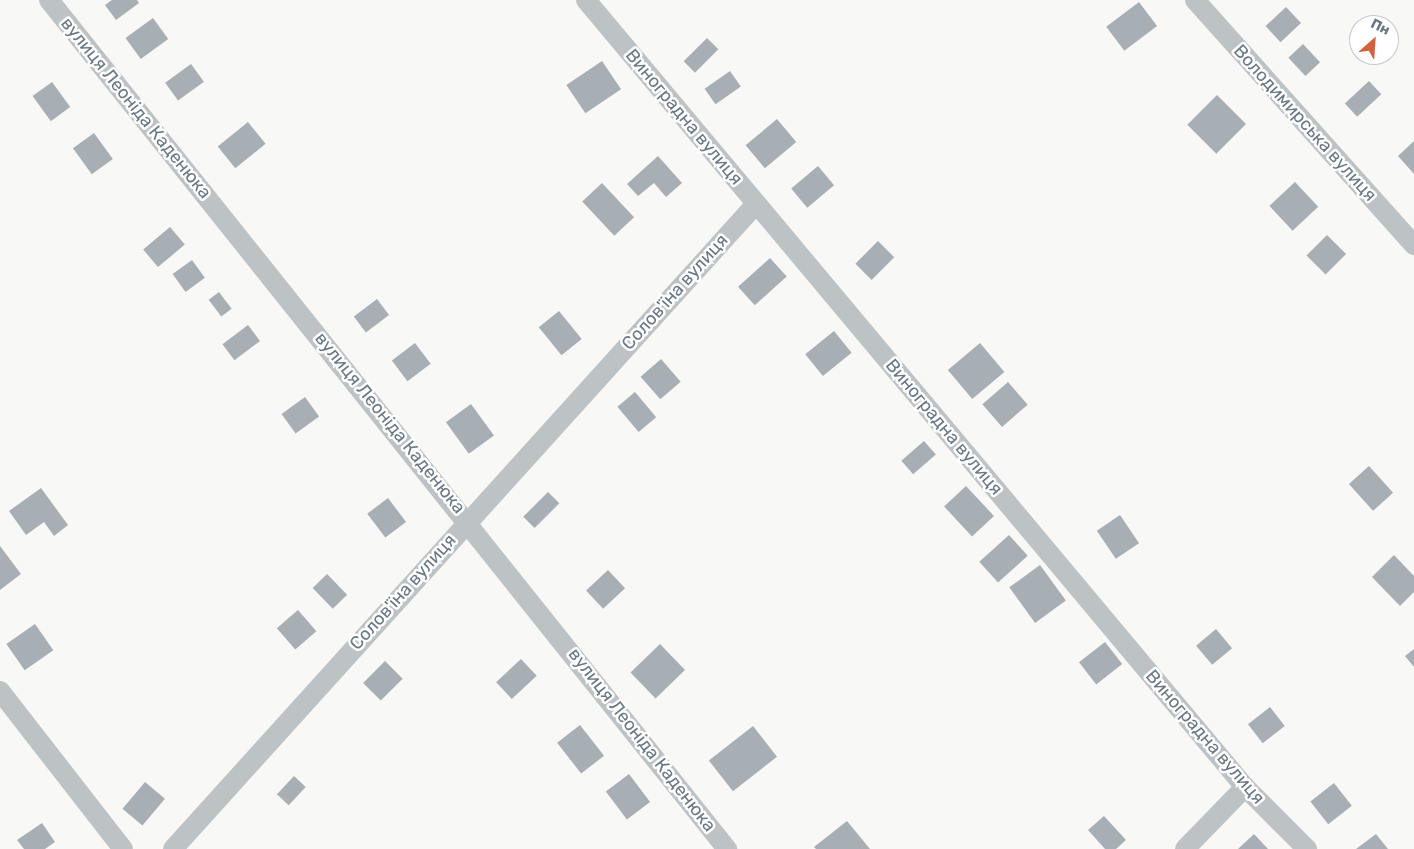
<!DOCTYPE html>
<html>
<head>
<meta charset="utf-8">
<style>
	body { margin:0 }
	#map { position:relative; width:1414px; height:849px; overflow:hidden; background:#f8f8f6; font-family:Rubik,sans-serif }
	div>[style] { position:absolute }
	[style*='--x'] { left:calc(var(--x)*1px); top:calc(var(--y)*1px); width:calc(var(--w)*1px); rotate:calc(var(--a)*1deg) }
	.building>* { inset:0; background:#a8afb4; transform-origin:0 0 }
	.minor>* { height:20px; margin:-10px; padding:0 10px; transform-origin:10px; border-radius:10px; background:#bdc2c5 }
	span { translate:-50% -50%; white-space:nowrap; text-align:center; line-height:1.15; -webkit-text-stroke:5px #fff; paint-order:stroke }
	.street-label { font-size:18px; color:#6a7883 }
	.north { position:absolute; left:1349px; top:15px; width:50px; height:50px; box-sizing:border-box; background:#fff; border:1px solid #c3c9cd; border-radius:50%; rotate:26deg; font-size:14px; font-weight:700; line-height:20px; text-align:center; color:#6a7883 }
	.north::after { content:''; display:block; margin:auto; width:18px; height:22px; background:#d1623c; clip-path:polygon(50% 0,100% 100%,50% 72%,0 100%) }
</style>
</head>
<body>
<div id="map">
	<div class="building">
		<div style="clip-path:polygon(112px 0,137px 0,139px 3px,116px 20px,105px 5px)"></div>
		<div style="left:1139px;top:2px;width:30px;height:41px;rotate:53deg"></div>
		<div style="left:1286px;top:7px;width:22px;height:28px;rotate:47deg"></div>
		<div style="left:153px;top:18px;width:26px;height:34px;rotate:54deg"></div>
		<div style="left:707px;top:38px;width:16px;height:33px;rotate:45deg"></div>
		<div style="left:1303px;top:44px;width:25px;height:20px;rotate:47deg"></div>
		<div style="left:602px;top:61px;width:34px;height:43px;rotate:56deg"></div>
		<div style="left:191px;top:64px;width:22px;height:32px;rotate:54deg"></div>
		<div style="left:730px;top:71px;width:19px;height:31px;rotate:55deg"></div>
		<div style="left:1369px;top:81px;width:18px;height:33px;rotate:47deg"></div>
		<div style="left:52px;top:82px;width:31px;height:24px;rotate:54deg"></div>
		<div style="left:1217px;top:95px;width:41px;height:42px;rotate:45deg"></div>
		<div style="left:777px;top:119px;width:30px;height:41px;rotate:50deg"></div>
		<div style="left:248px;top:122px;width:28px;height:39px;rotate:51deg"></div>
		<div style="left:94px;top:133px;width:32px;height:26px;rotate:54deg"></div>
		<div style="clip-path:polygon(1414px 141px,1414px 174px,1398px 156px)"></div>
		<div style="clip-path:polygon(658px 156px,682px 183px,666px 197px,654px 183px,638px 196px,627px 184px)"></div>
		<div style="left:818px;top:166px;width:25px;height:35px;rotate:50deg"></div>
		<div style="left:1295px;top:182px;width:34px;height:35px;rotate:47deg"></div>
		<div style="left:602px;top:183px;width:47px;height:27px;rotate:47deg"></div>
		<div style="left:170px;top:227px;width:23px;height:35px;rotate:50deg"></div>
		<div style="left:1327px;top:235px;width:27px;height:29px;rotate:45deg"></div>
		<div style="left:878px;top:241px;width:23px;height:32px;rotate:45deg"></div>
		<div style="left:770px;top:258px;width:25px;height:43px;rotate:48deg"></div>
		<div style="left:192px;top:260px;width:22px;height:24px;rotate:54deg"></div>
		<div style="left:219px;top:292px;width:21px;height:13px;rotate:53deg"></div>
		<div style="left:377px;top:299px;width:20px;height:29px;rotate:53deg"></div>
		<div style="left:559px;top:311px;width:36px;height:26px;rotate:51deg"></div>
		<div style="left:248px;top:325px;width:20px;height:32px;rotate:53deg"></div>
		<div style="left:834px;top:331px;width:28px;height:37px;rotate:51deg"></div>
		<div style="left:415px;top:343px;width:26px;height:29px;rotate:53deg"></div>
		<div style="left:980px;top:343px;width:38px;height:42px;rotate:50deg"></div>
		<div style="left:661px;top:359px;width:30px;height:27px;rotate:49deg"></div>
		<div style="left:1008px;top:382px;width:30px;height:34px;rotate:49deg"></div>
		<div style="left:635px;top:392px;width:33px;height:23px;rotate:50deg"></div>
		<div style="left:305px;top:397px;width:24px;height:29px;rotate:54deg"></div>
		<div style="left:471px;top:404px;width:39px;height:31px;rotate:54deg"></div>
		<div style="left:924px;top:441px;width:18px;height:30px;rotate:49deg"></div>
		<div style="left:1369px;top:466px;width:36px;height:27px;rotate:48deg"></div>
		<div style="left:966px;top:486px;width:41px;height:30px;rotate:47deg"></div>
		<div style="clip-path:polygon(41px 488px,68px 525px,54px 536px,44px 522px,26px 535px,9px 511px)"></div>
		<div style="left:548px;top:492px;width:16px;height:35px;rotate:45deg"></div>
		<div style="left:388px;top:498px;width:30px;height:26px;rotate:53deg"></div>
		<div style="left:1120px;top:515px;width:34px;height:28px;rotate:56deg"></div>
		<div style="left:1009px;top:535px;width:28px;height:40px;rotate:48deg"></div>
		<div style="clip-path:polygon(0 546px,21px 574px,0 590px)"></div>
		<div style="clip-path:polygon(1394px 555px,1414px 576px,1414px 592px,1400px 606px,1372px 577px)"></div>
		<div style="left:1040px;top:565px;width:44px;height:38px;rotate:54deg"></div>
		<div style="left:608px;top:570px;width:25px;height:30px;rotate:47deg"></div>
		<div style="left:327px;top:574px;width:29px;height:20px;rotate:46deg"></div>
		<div style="left:298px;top:610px;width:28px;height:28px;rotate:49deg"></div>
		<div style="left:35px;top:624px;width:32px;height:35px;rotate:55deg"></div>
		<div style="left:1216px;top:629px;width:25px;height:26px;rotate:50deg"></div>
		<div style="left:1105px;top:642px;width:28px;height:33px;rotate:52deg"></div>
		<div style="left:660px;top:644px;width:36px;height:41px;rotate:46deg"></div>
		<div style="clip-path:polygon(1414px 649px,1414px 667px,1405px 656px)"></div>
		<div style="left:521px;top:659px;width:23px;height:34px;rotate:47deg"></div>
		<div style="left:385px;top:661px;width:25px;height:31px;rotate:45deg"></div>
		<div style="left:1270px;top:707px;width:24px;height:28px;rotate:52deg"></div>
		<div style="left:580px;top:725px;width:39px;height:29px;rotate:52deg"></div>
		<div style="left:753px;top:726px;width:39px;height:56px;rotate:52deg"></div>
		<div style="left:629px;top:774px;width:35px;height:29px;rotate:53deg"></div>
		<div style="left:294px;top:776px;width:16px;height:25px;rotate:43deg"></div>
		<div style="left:145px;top:782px;width:26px;height:35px;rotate:40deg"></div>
		<div style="left:1334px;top:783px;width:29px;height:30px;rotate:52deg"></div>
		<div style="clip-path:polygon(1104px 816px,1126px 840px,1116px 849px,1105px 849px,1088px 830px)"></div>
		<div style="clip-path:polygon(847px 821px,870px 849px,816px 849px,814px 847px)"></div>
		<div style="clip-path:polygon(42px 823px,55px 842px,45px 849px,24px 849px,17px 840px)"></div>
		<div style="clip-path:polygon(1254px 834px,1268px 849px,1238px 849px)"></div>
		<div style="clip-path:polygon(1376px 834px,1388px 849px,1356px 849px)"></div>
	</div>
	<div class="minor">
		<div style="--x:49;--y:0;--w:1087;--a:51.39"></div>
		<div style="--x:586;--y:0;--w:1026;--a:50.06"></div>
		<div style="--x:1245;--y:787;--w:88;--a:45"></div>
		<div style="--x:1195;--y:0;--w:329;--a:48.2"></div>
		<div style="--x:0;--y:691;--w:200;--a:52.1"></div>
		<div style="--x:173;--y:849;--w:869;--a:-47.89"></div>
		<div style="--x:1185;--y:849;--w:86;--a:-45.9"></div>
	</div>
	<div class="street-label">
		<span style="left:136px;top:108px;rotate:51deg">вулиця Леоніда Каденюка</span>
		<span style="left:684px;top:117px;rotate:50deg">Виноградна вулиця</span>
		<span style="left:1305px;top:123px;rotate:48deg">Володимирська вулиця</span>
		<span style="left:675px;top:292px;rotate:-48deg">Солов'їна вулиця</span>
		<span style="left:390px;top:423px;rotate:51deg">вулиця Леоніда Каденюка</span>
		<span style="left:944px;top:427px;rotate:50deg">Виноградна вулиця</span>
		<span style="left:403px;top:592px;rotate:-48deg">Солов'їна вулиця</span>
		<span style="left:1205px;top:737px;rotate:49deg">Виноградна вулиця</span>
		<span style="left:642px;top:740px;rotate:52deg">вулиця Леоніда Каденюка</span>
	</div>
	<div class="north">Пн</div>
</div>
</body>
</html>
